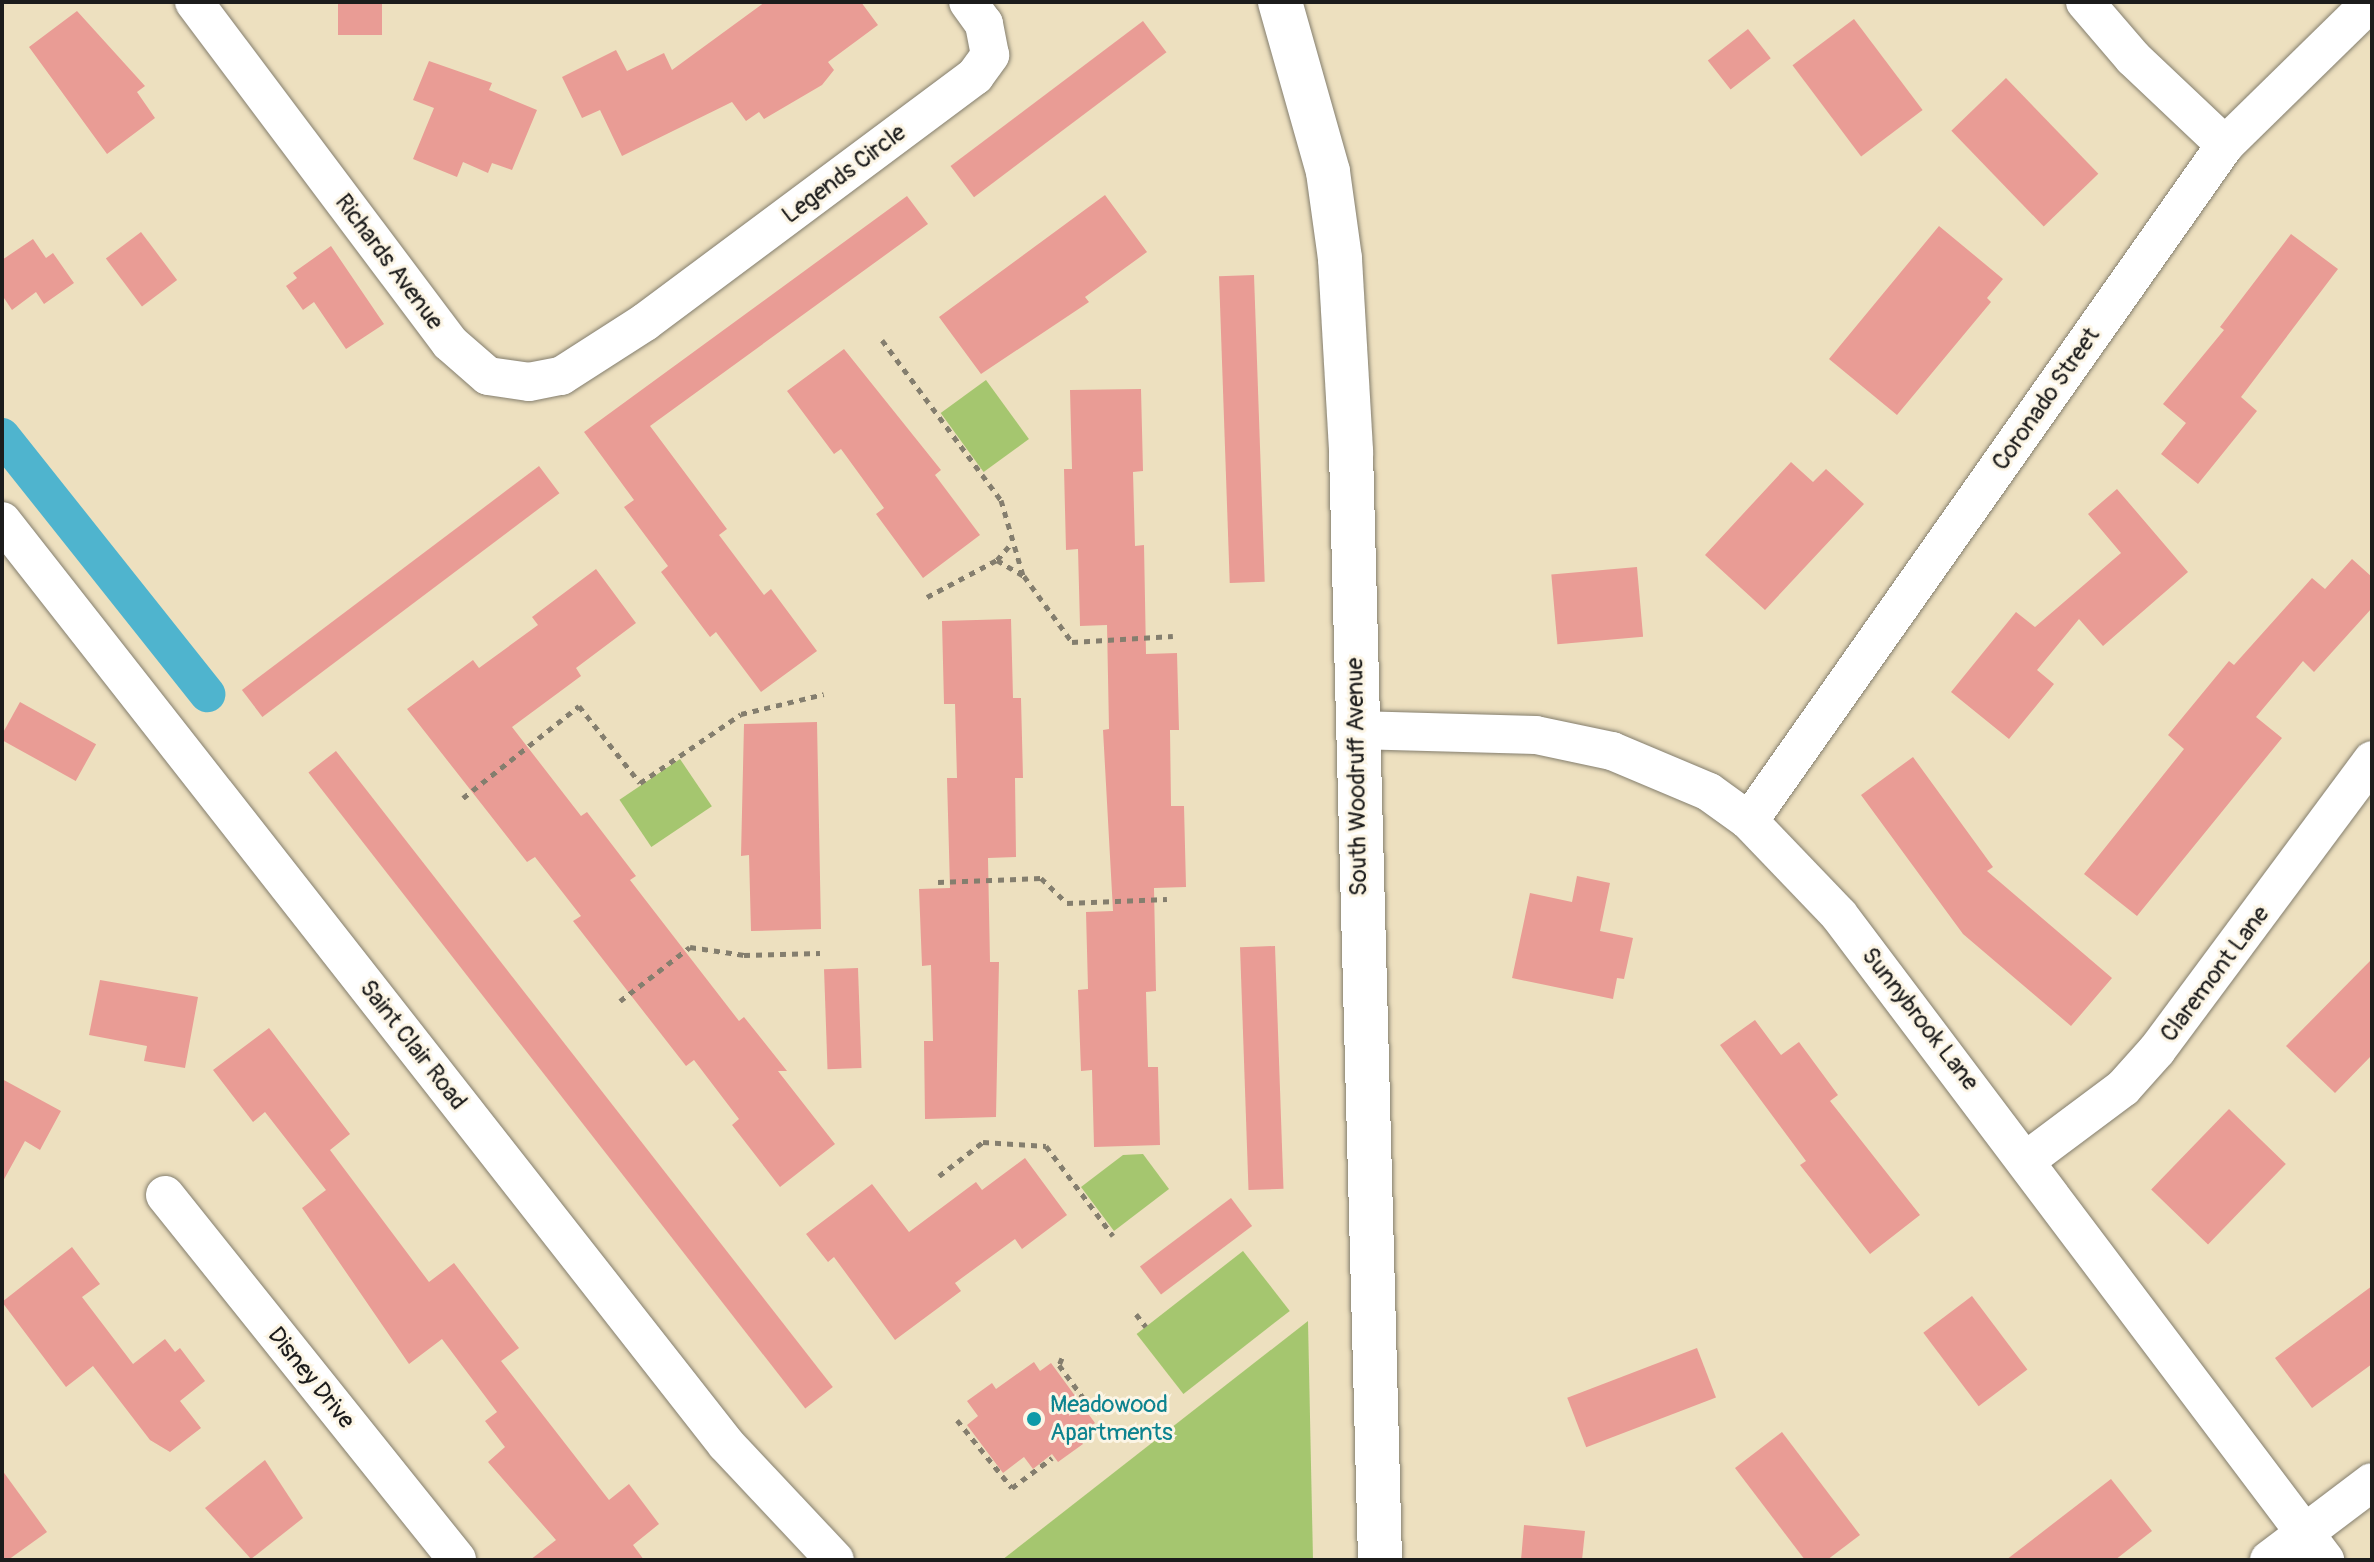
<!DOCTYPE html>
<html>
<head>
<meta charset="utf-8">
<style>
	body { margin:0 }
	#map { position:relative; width:2374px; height:1562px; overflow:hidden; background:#ede0bf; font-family:Pangolin,sans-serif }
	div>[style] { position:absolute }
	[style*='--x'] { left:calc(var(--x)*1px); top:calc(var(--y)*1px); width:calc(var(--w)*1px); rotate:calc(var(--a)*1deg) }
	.green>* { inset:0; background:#a5c66f; transform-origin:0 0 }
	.canal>* { height:36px; margin:-18px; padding:0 18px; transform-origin:18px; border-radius:18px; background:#4fb4ce }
	.building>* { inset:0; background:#e99c95; transform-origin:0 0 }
	.path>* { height:5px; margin-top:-2.5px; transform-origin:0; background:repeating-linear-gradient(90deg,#847e6e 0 6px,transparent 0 12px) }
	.roads { filter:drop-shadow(0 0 2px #847e6e) drop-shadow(0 0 2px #847e6e) }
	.minor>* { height:38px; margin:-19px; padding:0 19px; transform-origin:19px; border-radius:19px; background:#fff }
	.major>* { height:44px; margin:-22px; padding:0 22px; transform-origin:22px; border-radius:22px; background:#fff }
	.dots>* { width:22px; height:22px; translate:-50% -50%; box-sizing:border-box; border:4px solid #fcf5e5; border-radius:50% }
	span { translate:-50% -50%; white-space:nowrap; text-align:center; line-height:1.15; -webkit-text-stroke:6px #fcf5e5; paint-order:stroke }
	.street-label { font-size:24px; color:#1c1c1c }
	.culture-label { font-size:24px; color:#0d838f }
	.left { translate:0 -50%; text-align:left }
	.frame { position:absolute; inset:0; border:4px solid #1c1c1c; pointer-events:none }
</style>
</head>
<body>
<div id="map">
	<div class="green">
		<div style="left:986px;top:380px;width:73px;height:56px;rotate:54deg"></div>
		<div style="left:680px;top:759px;width:57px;height:73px;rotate:56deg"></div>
		<div style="clip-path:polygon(1143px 1154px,1169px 1189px,1114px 1231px,1081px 1187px,1123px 1155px)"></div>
		<div style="left:1243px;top:1251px;width:76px;height:135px;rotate:52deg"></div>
		<div style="clip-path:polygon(1308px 1321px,1313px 1560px,1002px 1560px)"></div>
	</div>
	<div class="canal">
		<div style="--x:2;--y:436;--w:330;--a:51.5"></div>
	</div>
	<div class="building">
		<div style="left:338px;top:2px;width:44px;height:33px"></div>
		<div style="clip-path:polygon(765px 2px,861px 2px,878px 25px,828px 62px,834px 70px,822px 85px,764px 119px,759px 112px,746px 121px,732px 102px,622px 156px,600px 110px,582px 118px,562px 77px,616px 50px,627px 71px,664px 53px,672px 70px)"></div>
		<div style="clip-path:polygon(77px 11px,145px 86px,137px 92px,155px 118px,107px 154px,29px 47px)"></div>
		<div style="left:1854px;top:19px;width:114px;height:77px;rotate:53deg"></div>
		<div style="left:1143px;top:21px;width:39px;height:241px;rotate:53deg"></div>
		<div style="left:1748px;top:29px;width:37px;height:51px;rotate:52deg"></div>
		<div style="clip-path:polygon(429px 61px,492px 83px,489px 90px,537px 110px,512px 170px,492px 163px,488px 173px,463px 162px,457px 177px,413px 159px,434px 108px,413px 100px)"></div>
		<div style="left:2006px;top:78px;width:133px;height:76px;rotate:46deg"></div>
		<div style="clip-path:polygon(1105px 195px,1147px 252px,1085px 297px,1089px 302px,981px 374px,939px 317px)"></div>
		<div style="clip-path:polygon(907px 196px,928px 224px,650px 426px,727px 529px,719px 535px,764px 595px,771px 589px,817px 651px,761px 692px,716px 632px,710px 637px,661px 572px,668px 566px,624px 507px,634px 500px,584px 432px)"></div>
		<div style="clip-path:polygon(1939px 226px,2003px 279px,1987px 298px,1991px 302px,1897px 415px,1829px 359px)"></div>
		<div style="left:141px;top:232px;width:60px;height:44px;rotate:53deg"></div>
		<div style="clip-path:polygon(2291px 234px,2338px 269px,2241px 397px,2257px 411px,2198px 484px,2161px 454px,2186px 423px,2163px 404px,2224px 330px,2220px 327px)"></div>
		<div style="clip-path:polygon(33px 239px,46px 258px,53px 253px,74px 283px,44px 304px,36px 292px,12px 310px,2px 295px,2px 260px)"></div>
		<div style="clip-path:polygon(331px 246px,384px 324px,346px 349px,314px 302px,303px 310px,286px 286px,297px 278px,293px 273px)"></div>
		<div style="left:1254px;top:275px;width:307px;height:35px;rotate:88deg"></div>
		<div style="clip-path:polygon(844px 349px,941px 470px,935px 475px,980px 535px,923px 578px,876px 514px,884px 508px,841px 449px,834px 454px,787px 391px)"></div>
		<div style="clip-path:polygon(1141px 389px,1143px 471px,1133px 472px,1135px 546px,1144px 545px,1146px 654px,1177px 653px,1179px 730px,1170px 730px,1171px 806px,1184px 806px,1186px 887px,1154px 888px,1156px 991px,1146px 992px,1148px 1067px,1158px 1067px,1160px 1145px,1094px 1147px,1092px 1070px,1081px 1071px,1078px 990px,1088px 989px,1086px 912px,1113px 911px,1103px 730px,1109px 729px,1107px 625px,1080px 626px,1078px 549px,1066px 550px,1064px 469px,1072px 469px,1070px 390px)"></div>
		<div style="clip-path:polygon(1791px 462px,1813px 482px,1826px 469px,1864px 504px,1765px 610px,1705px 555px)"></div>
		<div style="left:539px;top:466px;width:34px;height:372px;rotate:53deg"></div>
		<div style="clip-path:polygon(2117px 489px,2188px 572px,2103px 646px,2079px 619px,2037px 670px,2054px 684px,2009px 739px,1951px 692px,2016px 612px,2035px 627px,2121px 553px,2088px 514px)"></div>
		<div style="clip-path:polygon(2352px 559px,2372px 577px,2372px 608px,2314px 672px,2303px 661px,2256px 717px,2282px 738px,2137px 916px,2084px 874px,2184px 749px,2168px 735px,2229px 661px,2234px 665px,2312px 578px,2325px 589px)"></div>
		<div style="left:1637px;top:567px;width:70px;height:86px;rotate:85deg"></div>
		<div style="clip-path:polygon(596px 569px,636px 623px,576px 668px,581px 676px,512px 727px,581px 816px,587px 812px,636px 876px,630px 880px,739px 1021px,744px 1017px,787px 1071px,778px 1071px,835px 1144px,780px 1187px,732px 1125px,739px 1119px,694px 1060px,686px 1066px,573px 921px,581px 916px,535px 857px,527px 862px,407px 709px,473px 660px,479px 668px,538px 625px,532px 617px)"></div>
		<div style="clip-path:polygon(1011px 619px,1013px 698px,1021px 698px,1023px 778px,1015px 778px,1016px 857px,988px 858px,990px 962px,999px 962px,996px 1117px,925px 1119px,924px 1041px,933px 1041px,931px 965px,922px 966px,919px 889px,950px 888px,947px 778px,957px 778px,955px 704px,944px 704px,942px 621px)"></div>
		<div style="left:20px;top:702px;width:87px;height:42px;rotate:29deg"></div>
		<div style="clip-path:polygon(817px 722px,821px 929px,751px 931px,749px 855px,741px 856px,744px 724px)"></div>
		<div style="left:336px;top:751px;width:807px;height:35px;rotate:52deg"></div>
		<div style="clip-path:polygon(1913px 757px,1993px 867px,1987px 871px,2112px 978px,2071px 1026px,1963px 934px,1861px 795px)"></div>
		<div style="clip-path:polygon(1577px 876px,1610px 883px,1600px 931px,1633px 938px,1624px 979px,1617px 978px,1613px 999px,1512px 978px,1530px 893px,1572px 902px)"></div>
		<div style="left:1275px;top:946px;width:243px;height:35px;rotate:88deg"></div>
		<div style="clip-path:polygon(2372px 959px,2372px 1055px,2335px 1093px,2286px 1046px)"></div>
		<div style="left:858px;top:968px;width:100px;height:34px;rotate:88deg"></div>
		<div style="clip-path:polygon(100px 980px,198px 997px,185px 1068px,144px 1061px,147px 1046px,89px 1035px)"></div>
		<div style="clip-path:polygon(1755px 1020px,1781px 1055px,1799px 1042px,1838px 1095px,1830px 1101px,1920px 1215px,1870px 1254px,1800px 1165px,1806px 1161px,1720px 1045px)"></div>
		<div style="clip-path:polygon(269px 1028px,350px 1134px,330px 1150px,429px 1282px,454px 1263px,519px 1348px,501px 1361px,609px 1500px,629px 1484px,659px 1524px,633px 1545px,644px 1560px,530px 1560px,556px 1540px,488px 1462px,505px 1447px,485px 1421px,497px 1412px,442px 1339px,409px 1364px,302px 1208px,326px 1190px,265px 1112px,253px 1122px,213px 1070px)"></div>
		<div style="clip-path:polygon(2px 1079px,61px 1111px,40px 1150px,25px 1141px,2px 1183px)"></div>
		<div style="left:2229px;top:1109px;width:79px;height:112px;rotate:44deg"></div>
		<div style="clip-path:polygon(1025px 1158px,1067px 1215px,1022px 1249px,1015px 1239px,955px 1283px,961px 1291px,895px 1340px,834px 1257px,828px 1262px,806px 1234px,872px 1184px,909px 1232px,976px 1182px,982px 1190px)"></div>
		<div style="left:1231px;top:1198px;width:35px;height:114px;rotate:53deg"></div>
		<div style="clip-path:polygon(72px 1247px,100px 1284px,82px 1297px,133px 1364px,165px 1339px,175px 1352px,180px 1348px,205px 1381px,180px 1401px,201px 1428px,170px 1452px,150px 1440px,93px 1366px,66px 1387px,2px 1302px)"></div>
		<div style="clip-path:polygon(2372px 1286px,2372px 1364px,2312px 1408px,2275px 1358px)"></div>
		<div style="left:1972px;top:1296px;width:92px;height:61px;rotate:53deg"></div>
		<div style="left:1697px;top:1348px;width:53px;height:139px;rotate:69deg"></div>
		<div style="clip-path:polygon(1034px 1362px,1040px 1371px,1051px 1363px,1095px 1423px,1077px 1436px,1083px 1444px,1058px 1462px,1052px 1454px,1033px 1469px,1024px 1457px,1003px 1473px,967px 1425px,978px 1416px,967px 1401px,992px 1383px,996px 1389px)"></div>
		<div style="clip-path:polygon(1782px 1432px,1860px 1535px,1827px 1560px,1805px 1560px,1735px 1468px)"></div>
		<div style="clip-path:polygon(265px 1460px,303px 1518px,251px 1559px,205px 1508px)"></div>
		<div style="clip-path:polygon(2px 1470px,47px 1532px,8px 1560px,2px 1560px)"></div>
		<div style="clip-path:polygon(2111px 1479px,2152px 1531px,2115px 1560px,2006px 1560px)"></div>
		<div style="clip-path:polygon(1524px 1525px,1585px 1531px,1582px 1560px,1521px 1560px)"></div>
	</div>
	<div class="path">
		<div style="--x:882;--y:340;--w:199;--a:53.4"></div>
		<div style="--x:1001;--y:500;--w:78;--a:73.7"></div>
		<div style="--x:997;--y:560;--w:21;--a:-49"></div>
		<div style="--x:927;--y:597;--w:79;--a:-27.9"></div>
		<div style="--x:997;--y:560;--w:31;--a:31"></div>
		<div style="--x:1024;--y:576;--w:82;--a:54"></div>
		<div style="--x:1072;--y:642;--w:101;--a:-3.4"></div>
		<div style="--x:463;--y:798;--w:148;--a:-38.4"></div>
		<div style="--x:579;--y:706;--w:98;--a:51.6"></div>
		<div style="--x:640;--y:783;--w:122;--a:-34.3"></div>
		<div style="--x:741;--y:714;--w:85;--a:-13.5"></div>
		<div style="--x:938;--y:882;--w:103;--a:-2.2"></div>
		<div style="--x:1041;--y:878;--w:36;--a:44"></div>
		<div style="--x:1067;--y:903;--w:100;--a:-2.3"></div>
		<div style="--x:620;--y:1001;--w:88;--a:-37.6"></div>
		<div style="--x:690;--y:947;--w:55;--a:8.4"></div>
		<div style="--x:744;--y:955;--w:76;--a:-1.5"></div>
		<div style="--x:939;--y:1176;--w:56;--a:-37.7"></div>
		<div style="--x:983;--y:1142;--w:63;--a:3.6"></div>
		<div style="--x:1046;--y:1146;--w:112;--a:53.3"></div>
		<div style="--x:1136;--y:1314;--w:16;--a:52"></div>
		<div style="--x:1062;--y:1358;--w:8;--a:113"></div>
		<div style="--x:1059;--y:1365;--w:52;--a:53.6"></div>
		<div style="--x:957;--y:1420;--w:87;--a:51"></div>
		<div style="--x:1012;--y:1488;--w:50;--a:-36.9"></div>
	</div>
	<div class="roads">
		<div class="minor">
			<div style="--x:194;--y:2;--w:426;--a:53.1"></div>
			<div style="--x:450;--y:343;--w:50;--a:41"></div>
			<div style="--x:488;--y:376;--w:41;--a:8.3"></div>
			<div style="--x:529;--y:382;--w:33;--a:-11"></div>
			<div style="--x:561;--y:376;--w:100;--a:-32.7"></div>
			<div style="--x:645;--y:322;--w:412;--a:-36.7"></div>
			<div style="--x:975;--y:76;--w:26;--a:-54"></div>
			<div style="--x:990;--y:55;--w:32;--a:-101"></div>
			<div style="--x:984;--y:24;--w:27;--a:-126"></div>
			<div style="--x:2085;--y:2;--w:74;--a:49.4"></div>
			<div style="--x:2133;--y:58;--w:127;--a:43.4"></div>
			<div style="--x:2;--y:521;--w:1173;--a:51.89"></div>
			<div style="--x:726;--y:1444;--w:159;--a:46.8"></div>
			<div style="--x:1355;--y:730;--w:181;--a:1.6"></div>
			<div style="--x:1536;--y:735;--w:78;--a:11.9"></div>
			<div style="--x:1612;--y:751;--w:105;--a:22.9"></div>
			<div style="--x:1709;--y:792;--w:49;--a:35.9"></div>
			<div style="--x:1749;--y:821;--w:130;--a:46.2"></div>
			<div style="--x:1839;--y:915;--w:808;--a:53"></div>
			<div style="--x:1749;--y:821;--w:827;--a:-54.85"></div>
			<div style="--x:2225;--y:145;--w:204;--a:-44.4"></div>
			<div style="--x:2028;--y:1159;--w:119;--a:-36.8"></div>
			<div style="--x:2123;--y:1088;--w:51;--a:-48.2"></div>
			<div style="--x:2157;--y:1050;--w:361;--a:-53.4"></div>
			<div style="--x:165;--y:1195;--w:467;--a:51.3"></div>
			<div style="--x:2269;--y:1560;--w:129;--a:-37.1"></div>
		</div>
		<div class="major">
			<div style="--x:1280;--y:2;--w:177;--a:74.2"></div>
			<div style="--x:1328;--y:172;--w:88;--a:82.1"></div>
			<div style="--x:1340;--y:259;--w:193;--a:86.7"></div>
			<div style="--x:1351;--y:452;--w:1108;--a:88.5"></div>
		</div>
	</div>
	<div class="dots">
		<div style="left:1034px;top:1419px;background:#0f9aa8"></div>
	</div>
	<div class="street-label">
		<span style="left:844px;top:174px;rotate:-37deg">Legends Circle</span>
		<span style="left:389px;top:262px;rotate:53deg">Richards Avenue</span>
		<span style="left:2046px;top:399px;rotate:-55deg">Coronado Street</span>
		<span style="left:1357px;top:777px;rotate:-91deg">South Woodruff Avenue</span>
		<span style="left:2215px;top:974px;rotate:-53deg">Claremont Lane</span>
		<span style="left:1920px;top:1019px;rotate:52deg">Sunnybrook Lane</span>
		<span style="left:413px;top:1045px;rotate:52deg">Saint Clair Road</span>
		<span style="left:311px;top:1378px;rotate:51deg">Disney Drive</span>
	</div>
	<div class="culture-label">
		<span class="left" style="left:1050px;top:1419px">Meadowood<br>Apartments</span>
	</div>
	<div class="frame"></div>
</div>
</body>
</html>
